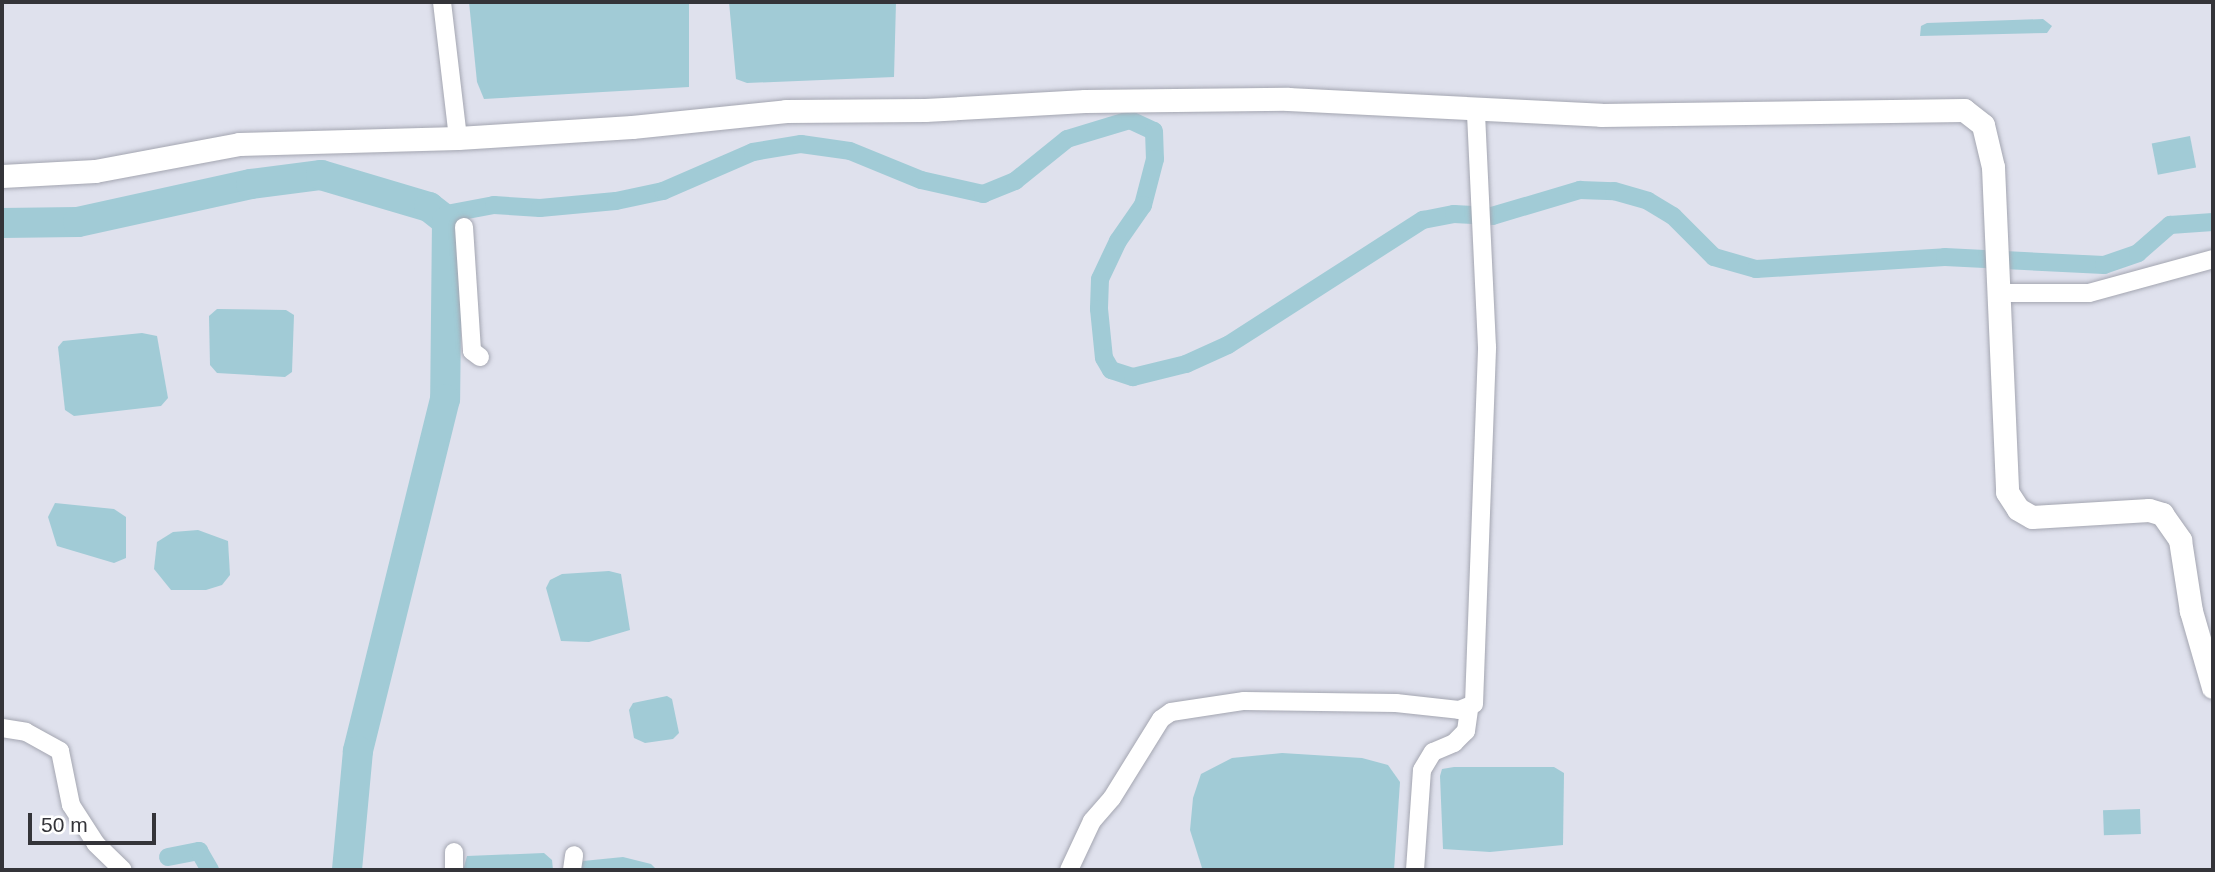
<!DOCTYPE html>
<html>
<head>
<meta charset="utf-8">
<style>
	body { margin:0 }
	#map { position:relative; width:2215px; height:872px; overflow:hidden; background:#dfe1ed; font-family:Helvetica,sans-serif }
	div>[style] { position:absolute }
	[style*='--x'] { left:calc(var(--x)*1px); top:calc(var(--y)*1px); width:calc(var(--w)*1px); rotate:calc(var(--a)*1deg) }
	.water>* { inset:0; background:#a1cbd6; transform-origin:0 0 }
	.canal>* { height:18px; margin:-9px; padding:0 9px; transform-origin:9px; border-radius:9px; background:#a1cbd6 }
	.river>* { height:30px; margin:-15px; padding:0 15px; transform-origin:15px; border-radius:15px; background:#a1cbd6 }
	.roads { filter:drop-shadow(0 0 2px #a4a6b1) drop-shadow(0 0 2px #a4a6b1) }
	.minor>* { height:18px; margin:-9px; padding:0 9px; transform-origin:9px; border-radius:9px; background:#fff }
	.tertiary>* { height:23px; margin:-11.5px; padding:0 11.5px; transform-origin:11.5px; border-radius:11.5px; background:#fff }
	span { translate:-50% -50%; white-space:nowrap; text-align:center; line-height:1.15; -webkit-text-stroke:6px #fff; paint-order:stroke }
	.frame { position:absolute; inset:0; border:4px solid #343439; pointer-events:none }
	.scale { position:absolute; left:28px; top:813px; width:128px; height:32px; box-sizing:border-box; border:4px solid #343439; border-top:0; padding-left:9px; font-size:21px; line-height:24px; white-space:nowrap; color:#343439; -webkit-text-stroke:5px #fff; paint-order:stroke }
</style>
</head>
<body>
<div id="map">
	<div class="water">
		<div style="clip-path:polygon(469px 2px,689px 2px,689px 87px,484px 99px,477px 82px)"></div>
		<div style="clip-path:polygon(729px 2px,896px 2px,894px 77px,747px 83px,736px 79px)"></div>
		<div style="clip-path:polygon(2043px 19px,2052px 26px,2047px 33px,1920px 36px,1921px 26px,1927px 23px)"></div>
		<div style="left:2190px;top:136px;width:32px;height:39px;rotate:79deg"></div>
		<div style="clip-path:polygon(217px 309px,286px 310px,294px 315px,292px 372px,285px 377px,217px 373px,210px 365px,209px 316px)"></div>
		<div style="clip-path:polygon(142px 333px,157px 336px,168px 398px,161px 406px,74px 416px,65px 410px,58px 347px,63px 341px)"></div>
		<div style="clip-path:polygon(55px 503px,114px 509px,126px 517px,126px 558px,114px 563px,57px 546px,48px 517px)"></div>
		<div style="clip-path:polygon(198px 530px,228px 541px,230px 575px,222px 585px,206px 590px,171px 590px,154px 569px,157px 542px,173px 532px)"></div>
		<div style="clip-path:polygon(609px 571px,621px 574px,630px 630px,589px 642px,561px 641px,546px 588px,550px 580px,562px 574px)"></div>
		<div style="clip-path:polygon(667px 696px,672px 699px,679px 733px,673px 739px,645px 743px,634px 738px,629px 710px,633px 703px)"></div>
		<div style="clip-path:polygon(1282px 753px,1362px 758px,1388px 765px,1400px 782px,1394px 870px,1202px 868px,1190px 830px,1193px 798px,1201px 774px,1232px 758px)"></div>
		<div style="clip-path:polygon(1454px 767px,1554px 767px,1564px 773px,1563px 845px,1490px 852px,1443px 849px,1440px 776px,1442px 769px)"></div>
		<div style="left:2140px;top:809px;width:25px;height:37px;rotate:88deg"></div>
		<div style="clip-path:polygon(544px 853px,552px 860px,553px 870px,463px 870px,467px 856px)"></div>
		<div style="clip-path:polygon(623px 857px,651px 864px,657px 870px,578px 870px,583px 861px)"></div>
	</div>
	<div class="canal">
		<div style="--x:441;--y:215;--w:54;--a:-10.7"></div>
		<div style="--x:494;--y:205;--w:46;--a:3.7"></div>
		<div style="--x:540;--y:208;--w:76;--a:-5.3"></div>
		<div style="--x:616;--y:201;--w:48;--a:-12"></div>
		<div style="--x:663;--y:191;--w:98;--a:-23.4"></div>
		<div style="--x:753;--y:152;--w:49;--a:-9.5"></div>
		<div style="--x:801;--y:144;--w:49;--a:8.1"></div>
		<div style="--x:850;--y:151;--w:77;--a:22.2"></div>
		<div style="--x:921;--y:180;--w:64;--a:12.7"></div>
		<div style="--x:983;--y:194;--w:35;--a:-22"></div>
		<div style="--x:1015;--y:181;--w:67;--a:-38.9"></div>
		<div style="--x:1067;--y:139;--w:66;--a:-16.8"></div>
		<div style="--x:1130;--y:120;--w:26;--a:25"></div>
		<div style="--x:1154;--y:131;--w:28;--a:88"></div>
		<div style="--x:1155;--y:159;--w:48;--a:104.6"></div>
		<div style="--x:1143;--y:205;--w:44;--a:124.8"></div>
		<div style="--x:1118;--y:241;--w:42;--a:115.3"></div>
		<div style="--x:1100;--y:279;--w:30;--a:92"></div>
		<div style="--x:1099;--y:309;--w:49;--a:84.2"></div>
		<div style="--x:1104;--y:358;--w:14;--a:60"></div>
		<div style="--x:1111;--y:370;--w:23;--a:18"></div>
		<div style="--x:1133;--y:377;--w:55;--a:-13.8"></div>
		<div style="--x:1186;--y:364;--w:46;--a:-24.3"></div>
		<div style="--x:1228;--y:345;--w:232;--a:-32.7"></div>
		<div style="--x:1423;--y:220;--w:32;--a:-11"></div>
		<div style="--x:1454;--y:214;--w:38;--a:3"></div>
		<div style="--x:1492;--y:216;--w:92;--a:-16.5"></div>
		<div style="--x:1580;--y:190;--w:34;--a:2"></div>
		<div style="--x:1614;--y:191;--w:35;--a:16"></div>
		<div style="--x:1648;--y:201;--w:29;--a:31"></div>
		<div style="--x:1673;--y:216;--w:58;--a:45"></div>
		<div style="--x:1714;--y:257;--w:44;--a:15.9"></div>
		<div style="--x:1756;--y:269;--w:189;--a:-3.6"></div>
		<div style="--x:1945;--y:257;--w:159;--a:2.9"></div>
		<div style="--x:2104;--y:265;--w:36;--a:-19"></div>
		<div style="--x:2138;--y:253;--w:43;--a:-41.2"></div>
		<div style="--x:2170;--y:225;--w:43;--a:-4"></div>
		<div style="--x:168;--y:857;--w:32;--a:-11"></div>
		<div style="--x:199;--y:851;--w:22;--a:60"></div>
	</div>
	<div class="river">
		<div style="--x:2;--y:223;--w:76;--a:-0.8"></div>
		<div style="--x:78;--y:222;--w:177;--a:-12.4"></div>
		<div style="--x:251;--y:184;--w:71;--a:-7.3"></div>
		<div style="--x:321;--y:175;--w:113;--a:16.5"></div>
		<div style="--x:429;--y:207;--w:23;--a:38"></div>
		<div style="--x:447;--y:221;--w:178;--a:90.6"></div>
		<div style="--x:445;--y:399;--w:363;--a:103.9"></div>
		<div style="--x:358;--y:751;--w:120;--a:95.3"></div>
	</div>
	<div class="roads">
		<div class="minor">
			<div style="--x:442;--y:2;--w:137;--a:83.3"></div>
			<div style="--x:464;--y:227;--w:124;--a:86.3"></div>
			<div style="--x:472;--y:351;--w:10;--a:37"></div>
			<div style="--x:2002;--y:293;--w:87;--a:0"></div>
			<div style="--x:2089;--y:293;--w:129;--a:-15.3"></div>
			<div style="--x:2;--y:728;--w:24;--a:9"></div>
			<div style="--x:26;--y:732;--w:39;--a:29"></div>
			<div style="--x:60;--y:751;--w:55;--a:78.5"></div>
			<div style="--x:71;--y:805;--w:46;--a:57.3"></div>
			<div style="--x:96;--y:844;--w:37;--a:44"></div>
			<div style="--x:454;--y:852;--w:18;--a:90"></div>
			<div style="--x:572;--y:870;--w:15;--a:-82"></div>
			<div style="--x:1069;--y:870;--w:54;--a:-64.9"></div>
			<div style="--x:1092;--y:821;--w:30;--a:-49"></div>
			<div style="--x:1112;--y:798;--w:93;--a:-58.2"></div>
			<div style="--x:1161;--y:719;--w:12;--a:-35"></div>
			<div style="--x:1171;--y:712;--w:74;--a:-8.6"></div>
			<div style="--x:1244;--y:701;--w:152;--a:0.8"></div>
			<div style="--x:1396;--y:703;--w:63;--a:6.3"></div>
			<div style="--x:1459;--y:710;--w:16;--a:-22"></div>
			<div style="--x:1474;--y:704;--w:357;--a:-87.9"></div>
			<div style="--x:1487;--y:347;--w:236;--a:-92.7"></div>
			<div style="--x:1415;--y:870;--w:100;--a:-86"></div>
			<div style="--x:1422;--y:770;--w:21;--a:-59"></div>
			<div style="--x:1433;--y:752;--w:23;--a:-23"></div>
			<div style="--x:1454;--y:743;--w:17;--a:-45"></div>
			<div style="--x:1466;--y:731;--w:22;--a:-82"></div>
		</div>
		<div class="tertiary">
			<div style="--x:2;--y:176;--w:93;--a:-3.1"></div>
			<div style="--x:95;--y:171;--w:147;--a:-10.6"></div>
			<div style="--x:239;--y:144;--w:219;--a:-1.6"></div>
			<div style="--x:458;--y:138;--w:174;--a:-3.6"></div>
			<div style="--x:632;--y:127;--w:155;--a:-5.9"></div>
			<div style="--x:786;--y:111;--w:139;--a:-0.4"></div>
			<div style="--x:925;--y:110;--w:160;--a:-3.2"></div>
			<div style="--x:1085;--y:101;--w:203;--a:-0.6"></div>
			<div style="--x:1288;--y:99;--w:313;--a:2.9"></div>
			<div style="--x:1601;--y:115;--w:363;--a:-0.8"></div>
			<div style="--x:1964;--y:110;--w:24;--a:38"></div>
			<div style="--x:1983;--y:125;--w:43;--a:76.6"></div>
			<div style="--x:1993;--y:167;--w:325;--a:87.5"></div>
			<div style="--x:2007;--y:492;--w:20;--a:57"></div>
			<div style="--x:2018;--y:509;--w:16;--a:30"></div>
			<div style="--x:2032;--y:517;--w:117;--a:-3.4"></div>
			<div style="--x:2149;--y:510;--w:14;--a:17"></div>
			<div style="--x:2162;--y:514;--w:32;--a:55"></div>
			<div style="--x:2180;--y:540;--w:72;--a:81.2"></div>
			<div style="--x:2191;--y:611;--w:79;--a:73.9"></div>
		</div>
	</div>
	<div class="frame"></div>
	<div class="scale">50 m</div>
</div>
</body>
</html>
